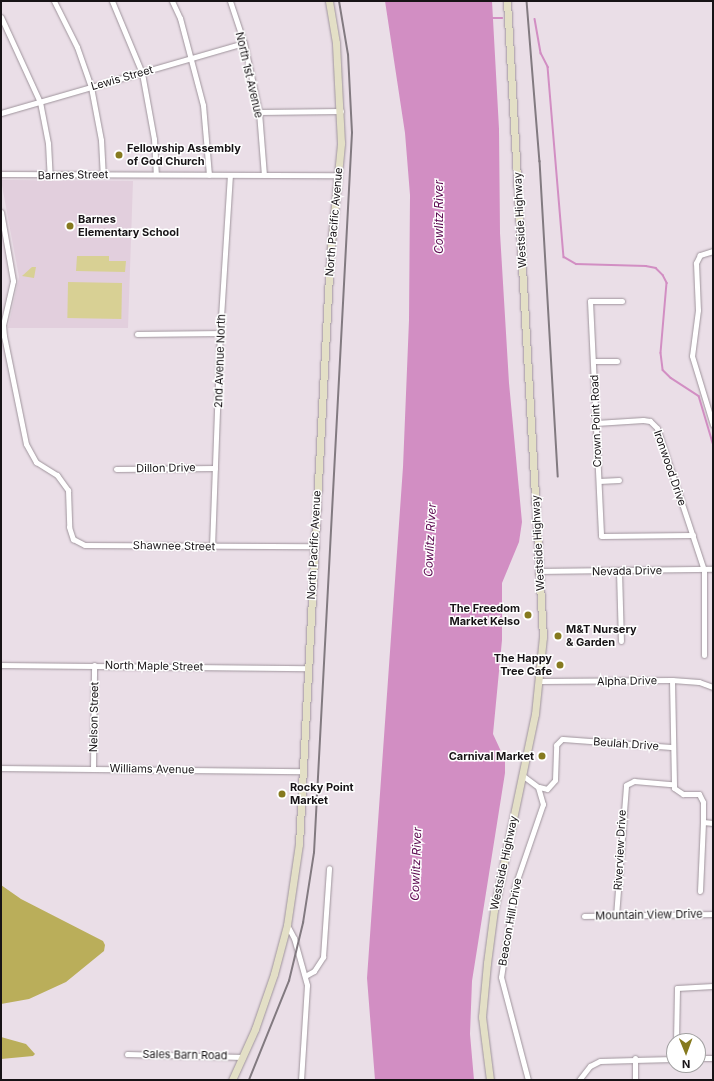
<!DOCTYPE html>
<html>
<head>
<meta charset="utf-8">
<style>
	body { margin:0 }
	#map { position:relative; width:714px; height:1081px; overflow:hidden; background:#eadee7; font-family:Inter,sans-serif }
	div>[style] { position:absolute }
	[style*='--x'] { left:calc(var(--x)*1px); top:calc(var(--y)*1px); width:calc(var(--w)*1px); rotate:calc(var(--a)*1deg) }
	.built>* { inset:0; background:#e2cfdd }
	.green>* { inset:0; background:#d8d094; transform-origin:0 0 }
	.forest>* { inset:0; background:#baae5a }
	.water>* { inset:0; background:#d28ec3 }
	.stream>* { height:1.5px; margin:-0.75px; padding:0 0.75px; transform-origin:0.75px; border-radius:0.75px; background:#d28ec3 }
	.roads { filter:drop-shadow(0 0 1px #9f949c) drop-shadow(0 0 1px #9f949c) }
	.street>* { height:5px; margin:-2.5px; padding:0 2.5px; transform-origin:2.5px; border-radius:2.5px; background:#fff }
	.secondary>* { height:7px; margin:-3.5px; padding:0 3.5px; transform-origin:3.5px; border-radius:3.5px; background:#e3dfc6 }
	.rail>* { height:1.5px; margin:-0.75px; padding:0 0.75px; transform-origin:0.75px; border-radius:0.75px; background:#827a80 }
	.dots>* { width:11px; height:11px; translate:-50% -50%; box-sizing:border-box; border:2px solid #fff; border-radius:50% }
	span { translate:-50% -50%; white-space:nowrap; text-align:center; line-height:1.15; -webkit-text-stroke:3px #fff; paint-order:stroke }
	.street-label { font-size:11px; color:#171316 }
	.poi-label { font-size:11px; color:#171316; font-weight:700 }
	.left { translate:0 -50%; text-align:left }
	.right { translate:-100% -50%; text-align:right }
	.water-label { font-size:12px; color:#5c0a51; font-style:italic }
	.frame { position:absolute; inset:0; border:2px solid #171316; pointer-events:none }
	.north { position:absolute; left:666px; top:1033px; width:40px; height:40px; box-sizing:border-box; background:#fff; border:1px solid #a2a1a2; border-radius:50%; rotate:179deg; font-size:11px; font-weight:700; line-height:16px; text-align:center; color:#171316 }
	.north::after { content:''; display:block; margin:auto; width:14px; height:18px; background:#867a1f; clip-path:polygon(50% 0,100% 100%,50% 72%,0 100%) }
</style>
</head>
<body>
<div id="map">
	<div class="built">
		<div style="clip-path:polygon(1px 180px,133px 181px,128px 328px,8px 328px,19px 277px)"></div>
	</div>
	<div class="green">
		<div style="clip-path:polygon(77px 256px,109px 256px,109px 261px,126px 261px,125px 272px,76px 271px)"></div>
		<div style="clip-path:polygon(32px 267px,36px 267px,34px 278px,22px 276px)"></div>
		<div style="left:68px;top:282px;width:54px;height:36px;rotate:1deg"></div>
	</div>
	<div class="forest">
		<div style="clip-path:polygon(1px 885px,21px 899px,103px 941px,105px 945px,104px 951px,66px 982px,29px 999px,1px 1004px)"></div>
		<div style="clip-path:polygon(1px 1037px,26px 1044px,35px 1054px,33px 1056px,1px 1059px)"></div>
	</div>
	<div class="water">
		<div style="clip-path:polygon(385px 1px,492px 1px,499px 129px,500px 233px,509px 383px,522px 522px,519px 542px,502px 583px,502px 640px,493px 734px,505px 760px,505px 773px,472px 981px,470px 1034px,474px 1080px,375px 1080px,367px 978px,403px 467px,409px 320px,410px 195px,405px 133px)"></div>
	</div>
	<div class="stream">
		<div style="--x:493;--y:18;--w:9;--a:0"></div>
		<div style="--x:535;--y:19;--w:35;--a:80"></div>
		<div style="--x:541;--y:53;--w:16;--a:63"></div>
		<div style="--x:548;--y:67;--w:191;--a:85.2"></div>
		<div style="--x:564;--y:257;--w:14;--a:30"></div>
		<div style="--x:576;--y:264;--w:70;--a:1.6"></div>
		<div style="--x:646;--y:266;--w:10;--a:11"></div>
		<div style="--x:656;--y:268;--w:10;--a:45"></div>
		<div style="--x:663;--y:275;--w:9;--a:63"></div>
		<div style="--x:667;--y:283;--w:70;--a:94.9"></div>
		<div style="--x:661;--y:353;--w:17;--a:83"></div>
		<div style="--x:663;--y:370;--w:11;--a:45"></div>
		<div style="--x:671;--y:378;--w:33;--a:33"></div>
		<div style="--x:699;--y:396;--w:49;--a:73.4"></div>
	</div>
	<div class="roads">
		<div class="street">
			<div style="--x:54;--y:1;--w:51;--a:63.4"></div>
			<div style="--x:77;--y:47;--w:42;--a:70.7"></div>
			<div style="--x:91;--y:87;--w:54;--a:79.3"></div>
			<div style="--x:101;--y:140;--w:34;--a:87"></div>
			<div style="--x:112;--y:1;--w:78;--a:67.4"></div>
			<div style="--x:142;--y:73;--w:67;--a:79.7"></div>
			<div style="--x:154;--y:139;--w:35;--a:87"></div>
			<div style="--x:172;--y:1;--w:19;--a:65"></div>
			<div style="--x:180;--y:18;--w:90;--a:75.2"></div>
			<div style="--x:203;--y:105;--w:70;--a:85.1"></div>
			<div style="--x:230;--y:1;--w:44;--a:71.6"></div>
			<div style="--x:244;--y:43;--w:71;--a:77.7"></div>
			<div style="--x:259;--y:112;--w:63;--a:85.5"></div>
			<div style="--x:1;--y:17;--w:94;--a:65.4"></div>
			<div style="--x:40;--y:102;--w:42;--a:79"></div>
			<div style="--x:48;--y:143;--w:33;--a:87"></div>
			<div style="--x:259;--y:112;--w:82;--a:-0.7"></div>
			<div style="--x:1;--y:113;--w:253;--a:-16.1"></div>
			<div style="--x:1;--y:174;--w:337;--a:0.2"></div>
			<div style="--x:1;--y:212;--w:70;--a:80.1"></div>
			<div style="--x:13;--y:281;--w:45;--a:102.8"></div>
			<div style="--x:3;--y:325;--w:11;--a:85"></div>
			<div style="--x:4;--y:336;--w:110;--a:78.5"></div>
			<div style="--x:26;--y:444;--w:21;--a:61"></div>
			<div style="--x:36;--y:462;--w:25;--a:32"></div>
			<div style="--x:57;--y:475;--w:19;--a:54"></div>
			<div style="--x:68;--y:490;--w:37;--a:88"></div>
			<div style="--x:69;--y:527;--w:13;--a:72"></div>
			<div style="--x:73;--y:539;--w:13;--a:27"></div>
			<div style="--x:85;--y:545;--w:229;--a:0.3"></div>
			<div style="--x:713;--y:251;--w:14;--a:163"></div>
			<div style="--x:700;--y:255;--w:9;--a:117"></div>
			<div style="--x:696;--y:263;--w:47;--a:87.6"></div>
			<div style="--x:698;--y:310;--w:46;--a:97.4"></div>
			<div style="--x:692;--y:356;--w:72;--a:73.1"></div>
			<div style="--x:622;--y:301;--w:32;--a:180"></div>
			<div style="--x:590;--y:301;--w:235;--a:87.3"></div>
			<div style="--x:601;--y:536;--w:92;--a:-0.6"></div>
			<div style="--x:137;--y:334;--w:83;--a:-0.7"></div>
			<div style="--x:594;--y:361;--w:23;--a:0"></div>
			<div style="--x:596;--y:423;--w:47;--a:-3.7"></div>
			<div style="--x:643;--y:420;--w:7;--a:8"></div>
			<div style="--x:650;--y:421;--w:10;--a:45"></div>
			<div style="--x:657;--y:428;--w:150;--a:71.7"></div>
			<div style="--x:704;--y:570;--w:85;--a:90"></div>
			<div style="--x:116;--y:469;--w:99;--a:-0.6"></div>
			<div style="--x:599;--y:481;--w:20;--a:-3"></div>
			<div style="--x:212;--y:547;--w:214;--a:-87.9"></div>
			<div style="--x:220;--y:333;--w:158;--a:-86.4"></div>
			<div style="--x:540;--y:571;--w:173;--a:-0.7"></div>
			<div style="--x:619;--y:571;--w:70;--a:88.4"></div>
			<div style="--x:1;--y:665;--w:306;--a:0.6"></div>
			<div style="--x:672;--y:680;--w:108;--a:88.9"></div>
			<div style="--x:674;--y:788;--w:11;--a:34"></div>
			<div style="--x:683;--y:794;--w:16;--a:0"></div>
			<div style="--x:699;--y:794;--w:9;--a:63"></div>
			<div style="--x:703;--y:802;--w:20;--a:90"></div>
			<div style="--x:703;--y:822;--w:10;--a:6"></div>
			<div style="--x:540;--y:681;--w:132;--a:-0.4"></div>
			<div style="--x:672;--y:680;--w:27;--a:4"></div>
			<div style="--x:699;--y:682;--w:15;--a:20"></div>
			<div style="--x:1;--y:768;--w:301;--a:0.6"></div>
			<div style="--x:93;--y:769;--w:104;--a:-89.4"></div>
			<div style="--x:522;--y:775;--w:20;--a:37"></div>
			<div style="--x:538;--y:787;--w:18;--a:74"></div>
			<div style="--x:543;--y:804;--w:87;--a:108.9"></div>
			<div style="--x:515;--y:886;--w:92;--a:98.7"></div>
			<div style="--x:501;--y:977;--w:106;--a:75.3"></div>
			<div style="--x:539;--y:787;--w:8;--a:14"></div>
			<div style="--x:547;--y:789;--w:12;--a:-48"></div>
			<div style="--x:555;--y:780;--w:35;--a:-88"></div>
			<div style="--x:556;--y:745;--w:8;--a:-45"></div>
			<div style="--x:562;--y:739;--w:110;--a:4.2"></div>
			<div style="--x:700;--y:891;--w:69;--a:-87.5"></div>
			<div style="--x:584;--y:916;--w:129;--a:-0.9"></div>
			<div style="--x:616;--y:916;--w:131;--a:-85.6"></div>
			<div style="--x:626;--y:785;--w:9;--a:-27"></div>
			<div style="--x:634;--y:781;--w:38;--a:5"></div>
			<div style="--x:287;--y:925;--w:15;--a:62"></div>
			<div style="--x:294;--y:938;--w:49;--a:74.5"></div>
			<div style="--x:307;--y:985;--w:95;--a:93.6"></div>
			<div style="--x:305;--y:976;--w:10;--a:-29"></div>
			<div style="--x:314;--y:971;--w:17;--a:-57"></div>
			<div style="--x:323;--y:957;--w:89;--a:-86.1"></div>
			<div style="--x:676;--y:1041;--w:53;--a:-88.9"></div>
			<div style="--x:677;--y:988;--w:36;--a:-3"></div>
			<div style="--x:127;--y:1054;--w:116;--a:1.5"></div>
			<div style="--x:635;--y:1058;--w:22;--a:90"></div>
			<div style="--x:698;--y:1058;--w:15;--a:0"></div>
			<div style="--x:579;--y:1080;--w:18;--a:-52"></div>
			<div style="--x:590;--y:1066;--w:11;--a:-27"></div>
			<div style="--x:600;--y:1061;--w:74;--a:-1.5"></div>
		</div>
		<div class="secondary">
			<div style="--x:232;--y:1080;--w:56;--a:-65.7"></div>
			<div style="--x:255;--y:1029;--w:58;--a:-70.9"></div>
			<div style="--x:274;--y:974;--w:51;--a:-75.1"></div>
			<div style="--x:287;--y:925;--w:82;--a:-81.6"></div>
			<div style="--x:299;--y:844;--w:589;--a:-86.98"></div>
			<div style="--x:330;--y:256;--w:114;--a:-84.4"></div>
			<div style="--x:341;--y:143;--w:100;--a:-92.9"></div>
			<div style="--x:336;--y:43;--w:43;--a:-99.5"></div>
			<div style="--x:490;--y:1080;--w:64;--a:-97.2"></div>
			<div style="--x:482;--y:1017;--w:54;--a:-84.7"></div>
			<div style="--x:487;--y:963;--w:53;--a:-82.5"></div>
			<div style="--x:494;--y:910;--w:200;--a:-78.2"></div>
			<div style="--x:535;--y:714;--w:77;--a:-84.1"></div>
			<div style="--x:543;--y:637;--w:637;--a:-93.24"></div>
		</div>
	</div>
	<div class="rail">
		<div style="--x:527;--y:1;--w:161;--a:85.4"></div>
		<div style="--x:540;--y:161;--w:316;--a:86.7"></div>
		<div style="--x:249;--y:1080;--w:107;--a:-68"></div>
		<div style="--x:289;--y:981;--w:60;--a:-76.4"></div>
		<div style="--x:303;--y:923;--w:71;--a:-81.1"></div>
		<div style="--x:314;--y:853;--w:721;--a:-86.98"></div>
		<div style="--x:352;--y:133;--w:78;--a:-92.9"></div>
		<div style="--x:348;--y:55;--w:55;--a:-99.5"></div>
	</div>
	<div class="dots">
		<div style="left:119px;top:155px;background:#867a1f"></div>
		<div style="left:70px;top:226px;background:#867a1f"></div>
		<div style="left:528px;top:615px;background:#867a1f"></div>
		<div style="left:558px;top:636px;background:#867a1f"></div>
		<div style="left:560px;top:665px;background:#867a1f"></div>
		<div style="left:542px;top:756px;background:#867a1f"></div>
		<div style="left:282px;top:794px;background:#867a1f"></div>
	</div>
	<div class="street-label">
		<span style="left:249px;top:75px;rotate:77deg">North 1st Avenue</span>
		<span style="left:122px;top:78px;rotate:-16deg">Lewis Street</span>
		<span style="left:73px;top:175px;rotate:-1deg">Barnes Street</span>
		<span style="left:520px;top:220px;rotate:-93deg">Westside Highway</span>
		<span style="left:334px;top:222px;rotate:-85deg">North Pacific Avenue</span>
		<span style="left:220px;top:361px;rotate:-88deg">2nd Avenue North</span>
		<span style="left:596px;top:421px;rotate:-92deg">Crown Point Road</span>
		<span style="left:166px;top:468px;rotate:-1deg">Dillon Drive</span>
		<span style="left:670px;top:468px;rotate:71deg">Ironwood Drive</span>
		<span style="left:538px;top:543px;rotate:-93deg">Westside Highway</span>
		<span style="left:314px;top:545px;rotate:-87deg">North Pacific Avenue</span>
		<span style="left:174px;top:546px;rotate:1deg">Shawnee Street</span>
		<span style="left:627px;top:571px;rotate:-1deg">Nevada Drive</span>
		<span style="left:154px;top:666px;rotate:1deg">North Maple Street</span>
		<span style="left:627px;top:681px;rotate:-1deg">Alpha Drive</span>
		<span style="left:94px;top:717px;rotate:-89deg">Nelson Street</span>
		<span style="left:626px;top:744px;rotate:4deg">Beulah Drive</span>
		<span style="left:152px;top:769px;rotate:1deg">Williams Avenue</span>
		<span style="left:620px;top:850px;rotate:-87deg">Riverview Drive</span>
		<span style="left:504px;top:863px;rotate:-78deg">Westside Highway</span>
		<span style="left:649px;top:915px;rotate:-1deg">Mountain View Drive</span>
		<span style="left:510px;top:922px;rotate:-80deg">Beacon Hill Drive</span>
		<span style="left:185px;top:1055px;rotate:1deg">Sales Barn Road</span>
	</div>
	<div class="poi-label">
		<span class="left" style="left:127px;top:155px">Fellowship Assembly<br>of God Church</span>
		<span class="left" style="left:78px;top:226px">Barnes<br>Elementary School</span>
		<span class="right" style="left:520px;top:615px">The Freedom<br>Market Kelso</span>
		<span class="left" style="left:566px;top:636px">M&amp;T Nursery<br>&amp; Garden</span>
		<span class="right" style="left:552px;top:665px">The Happy<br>Tree Cafe</span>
		<span class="right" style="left:534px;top:756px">Carnival Market</span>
		<span class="left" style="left:290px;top:794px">Rocky Point<br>Market</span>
	</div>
	<div class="water-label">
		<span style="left:439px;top:217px;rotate:-90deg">Cowlitz River</span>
		<span style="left:430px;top:540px;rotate:-87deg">Cowlitz River</span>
		<span style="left:416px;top:864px;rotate:-88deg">Cowlitz River</span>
	</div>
	<div class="frame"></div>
	<div class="north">N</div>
</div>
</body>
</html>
